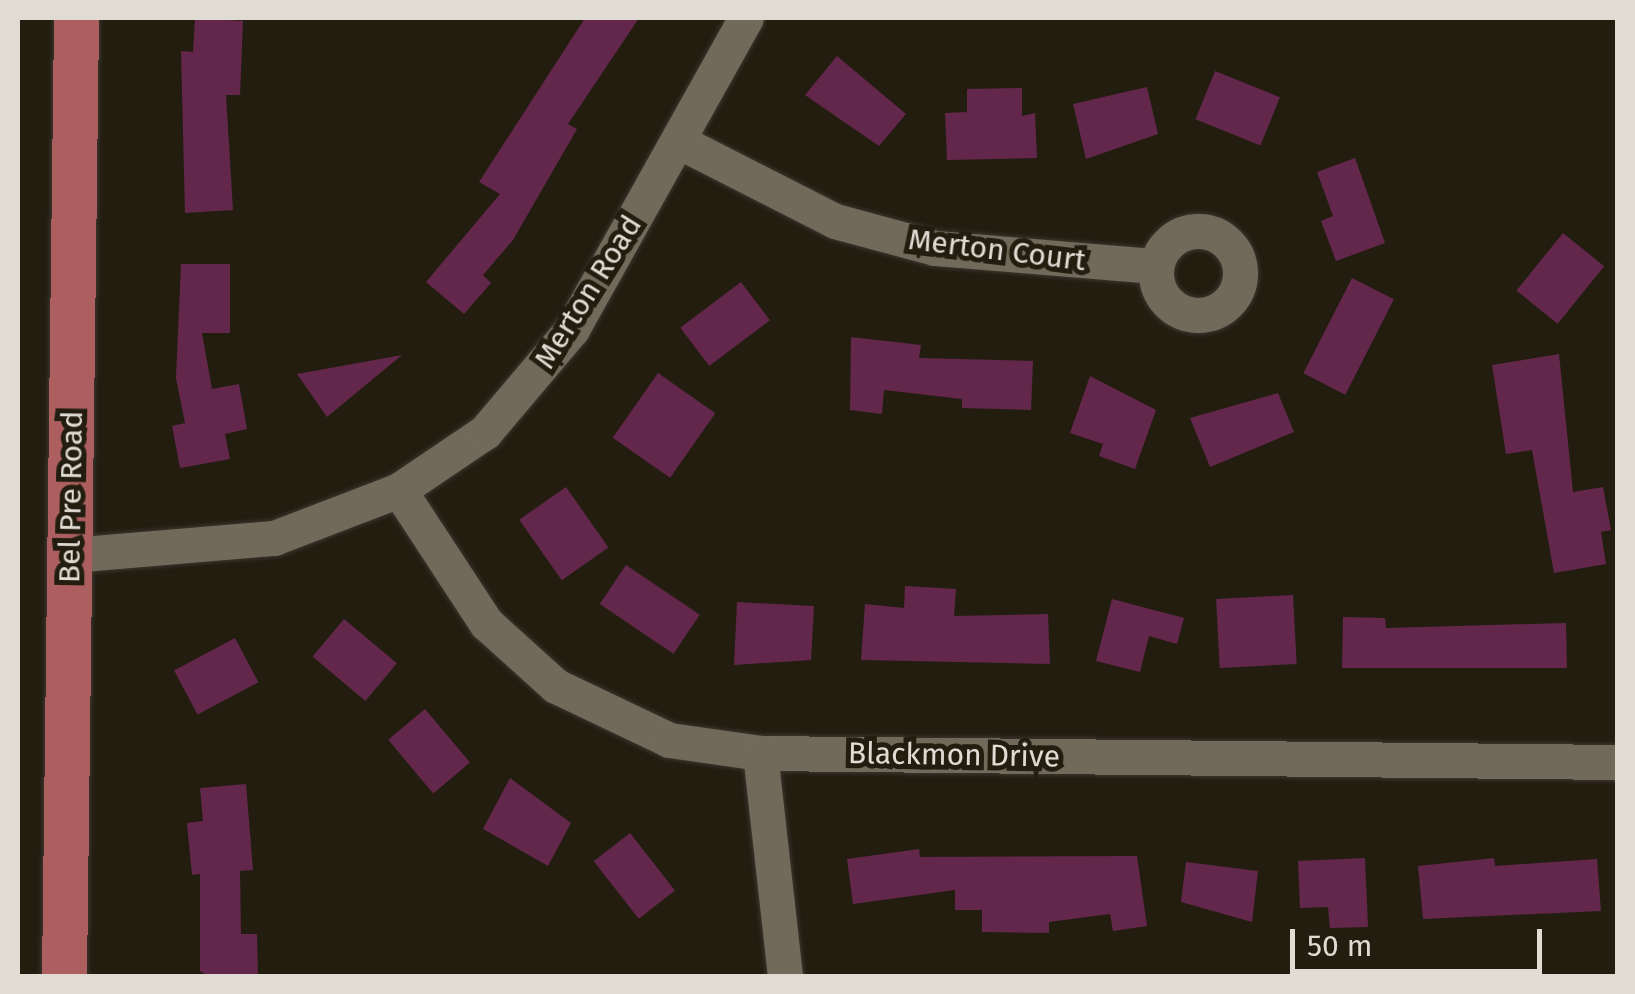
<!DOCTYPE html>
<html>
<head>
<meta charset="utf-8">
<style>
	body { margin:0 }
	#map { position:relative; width:1635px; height:994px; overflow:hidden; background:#231d10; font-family:"Fira Sans",sans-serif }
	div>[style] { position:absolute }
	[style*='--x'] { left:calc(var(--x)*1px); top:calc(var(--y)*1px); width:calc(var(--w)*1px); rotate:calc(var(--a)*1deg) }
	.building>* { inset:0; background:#63274c; transform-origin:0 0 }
	.roads { filter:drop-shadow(0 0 2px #3b362f) drop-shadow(0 0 2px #3b362f) }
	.minor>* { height:35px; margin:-17.5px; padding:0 17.5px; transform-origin:17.5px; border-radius:17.5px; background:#716a5b }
	.minor>.ring { margin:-17.5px; padding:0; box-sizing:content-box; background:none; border:35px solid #716a5b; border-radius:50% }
	.major>* { height:45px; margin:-22.5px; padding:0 22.5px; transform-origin:22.5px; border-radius:22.5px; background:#ac5f5e }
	span { translate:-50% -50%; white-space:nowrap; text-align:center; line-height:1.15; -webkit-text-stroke:10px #231d10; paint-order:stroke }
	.street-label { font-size:30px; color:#e0dcd4 }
	.frame { position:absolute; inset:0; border:20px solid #e0dcd4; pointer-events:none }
	.scale { position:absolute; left:1290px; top:929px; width:252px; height:45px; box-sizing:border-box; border:5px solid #e0dcd4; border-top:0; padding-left:12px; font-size:30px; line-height:35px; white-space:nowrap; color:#e0dcd4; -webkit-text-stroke:8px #231d10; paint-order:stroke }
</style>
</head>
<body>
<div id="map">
	<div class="building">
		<div style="clip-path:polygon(195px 18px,243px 21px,240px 95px,226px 95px,233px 210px,185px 213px,181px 51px,193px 52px)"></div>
		<div style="clip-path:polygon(585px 18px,639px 18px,568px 124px,577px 129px,513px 240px,483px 275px,491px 283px,464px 314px,426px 282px,500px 194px,479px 182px)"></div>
		<div style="clip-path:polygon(837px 56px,906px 114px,879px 146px,805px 95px)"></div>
		<div style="left:1215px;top:71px;width:70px;height:52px;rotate:22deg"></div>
		<div style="clip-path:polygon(1147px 87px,1158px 134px,1086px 159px,1073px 104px)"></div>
		<div style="clip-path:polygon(1022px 88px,1022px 116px,1035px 113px,1037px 158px,947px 160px,945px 113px,967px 112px,967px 89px)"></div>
		<div style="clip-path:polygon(1355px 158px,1385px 243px,1336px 261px,1321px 221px,1333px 216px,1317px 172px)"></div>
		<div style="left:1563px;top:233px;width:53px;height:74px;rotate:39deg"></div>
		<div style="clip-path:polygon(181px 264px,230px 264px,230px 333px,202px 333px,212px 389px,239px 384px,247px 429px,225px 434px,230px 459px,180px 468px,172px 426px,185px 423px,176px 378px)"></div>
		<div style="left:1352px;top:278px;width:47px;height:107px;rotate:27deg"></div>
		<div style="left:741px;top:282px;width:48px;height:76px;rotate:53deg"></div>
		<div style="clip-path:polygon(851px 337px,921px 345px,919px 358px,1033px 361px,1031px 410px,962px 408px,962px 399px,884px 390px,882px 414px,850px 410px)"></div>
		<div style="clip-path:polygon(1559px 354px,1573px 492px,1603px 487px,1611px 530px,1601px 532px,1606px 564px,1554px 573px,1532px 450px,1506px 454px,1492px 365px)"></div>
		<div style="clip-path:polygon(402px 355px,327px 417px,297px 374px)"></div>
		<div style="left:658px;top:373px;width:70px;height:79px;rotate:35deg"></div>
		<div style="clip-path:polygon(1090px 376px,1156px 410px,1135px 469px,1099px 456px,1103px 444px,1070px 433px)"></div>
		<div style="clip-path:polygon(1278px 393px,1294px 432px,1210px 467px,1190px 418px)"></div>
		<div style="left:566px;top:487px;width:74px;height:57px;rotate:55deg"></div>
		<div style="left:626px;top:565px;width:89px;height:47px;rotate:34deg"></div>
		<div style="clip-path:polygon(905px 586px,956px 589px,954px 616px,1048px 614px,1050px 664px,861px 660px,865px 604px,904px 608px)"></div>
		<div style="left:1293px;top:595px;width:69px;height:77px;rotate:87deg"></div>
		<div style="clip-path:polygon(1112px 599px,1184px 618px,1177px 644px,1149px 636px,1140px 672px,1096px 661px)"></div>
		<div style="clip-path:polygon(737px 602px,814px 606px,811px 660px,734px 665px)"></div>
		<div style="clip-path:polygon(1343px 617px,1385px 618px,1386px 628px,1566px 623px,1567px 668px,1342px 668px)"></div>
		<div style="left:344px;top:619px;width:69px;height:49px;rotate:40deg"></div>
		<div style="left:235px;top:638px;width:50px;height:69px;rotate:62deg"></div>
		<div style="left:425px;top:709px;width:70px;height:48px;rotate:50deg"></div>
		<div style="clip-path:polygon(510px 778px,571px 823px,548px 866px,483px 829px)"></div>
		<div style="clip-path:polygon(246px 784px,253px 870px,240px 871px,241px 934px,257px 934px,258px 976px,208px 976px,200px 971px,200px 874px,192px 875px,187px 823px,203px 821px,200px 788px)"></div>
		<div style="left:630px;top:833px;width:73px;height:46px;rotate:52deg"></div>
		<div style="clip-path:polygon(919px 849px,920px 857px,1137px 856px,1147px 926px,1113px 931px,1110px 914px,1049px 922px,1049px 933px,982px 932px,982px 910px,955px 910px,955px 890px,853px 904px,847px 859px)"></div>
		<div style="clip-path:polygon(1365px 858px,1368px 927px,1330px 928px,1328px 907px,1300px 908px,1298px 861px)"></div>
		<div style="clip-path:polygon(1494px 858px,1495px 866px,1597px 859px,1601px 911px,1423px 919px,1418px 866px)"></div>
		<div style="clip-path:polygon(1186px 862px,1258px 871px,1252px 922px,1181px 902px)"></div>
	</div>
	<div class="roads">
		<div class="minor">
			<div style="--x:680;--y:142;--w:174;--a:27"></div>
			<div style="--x:835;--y:221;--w:104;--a:15.1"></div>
			<div style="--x:935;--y:248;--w:222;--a:4.7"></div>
			<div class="ring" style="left:1156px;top:231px;width:49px;height:49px"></div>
			<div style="--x:399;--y:490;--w:159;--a:56.8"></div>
			<div style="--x:486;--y:623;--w:94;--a:42"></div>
			<div style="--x:556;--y:686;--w:125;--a:25.5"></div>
			<div style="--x:669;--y:740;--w:92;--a:8.1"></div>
			<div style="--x:760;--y:753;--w:858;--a:0.6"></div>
			<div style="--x:70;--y:555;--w:205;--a:-4.8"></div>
			<div style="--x:274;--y:538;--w:134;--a:-21"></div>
			<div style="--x:399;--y:490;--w:104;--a:-34"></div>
			<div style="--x:485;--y:432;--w:135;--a:-49.8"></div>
			<div style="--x:572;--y:329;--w:356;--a:-60.8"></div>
			<div style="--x:760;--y:753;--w:224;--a:83.6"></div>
		</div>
		<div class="major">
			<div style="--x:64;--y:976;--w:958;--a:-89.28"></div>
		</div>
	</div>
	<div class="street-label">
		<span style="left:997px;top:250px;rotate:7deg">Merton Court</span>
		<span style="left:588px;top:292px;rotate:-58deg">Merton Road</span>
		<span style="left:71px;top:497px;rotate:-89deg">Bel Pre Road</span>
		<span style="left:954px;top:755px;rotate:1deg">Blackmon Drive</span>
	</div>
	<div class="frame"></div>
	<div class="scale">50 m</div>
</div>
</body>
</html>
